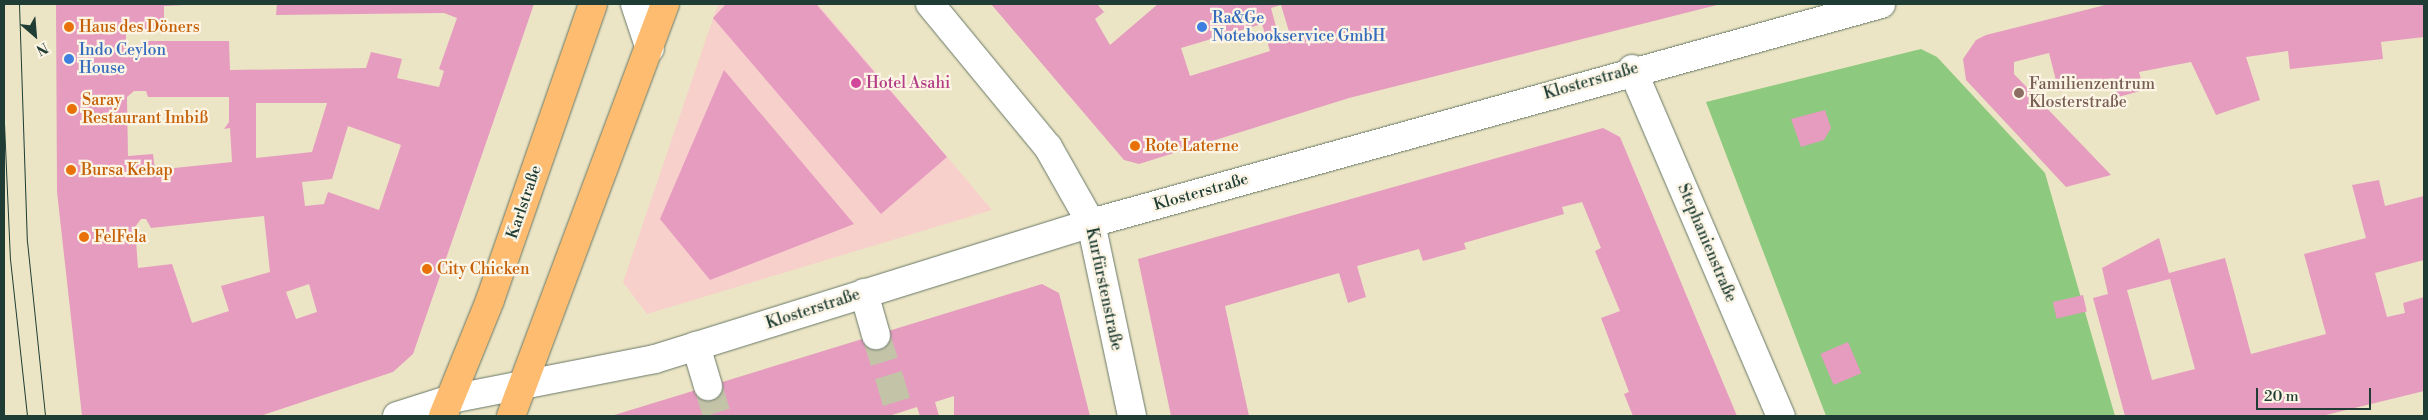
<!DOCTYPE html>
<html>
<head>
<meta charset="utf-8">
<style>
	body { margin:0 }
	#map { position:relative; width:2428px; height:420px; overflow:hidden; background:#ece5c5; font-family:"Libre Bodoni",serif }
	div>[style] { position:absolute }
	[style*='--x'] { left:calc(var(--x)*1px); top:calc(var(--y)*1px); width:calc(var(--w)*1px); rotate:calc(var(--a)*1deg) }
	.built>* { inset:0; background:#f7d0cb }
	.green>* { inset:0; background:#8dc97e }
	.building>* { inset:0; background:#e59cbf; transform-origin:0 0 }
	.minor-tunnel>* { height:28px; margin-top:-14px; transform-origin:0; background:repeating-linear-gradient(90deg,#c3c3a8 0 28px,transparent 0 42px) }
	.roads { filter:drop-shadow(0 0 1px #677867) drop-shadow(0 0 1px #677867) }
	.minor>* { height:28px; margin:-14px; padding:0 14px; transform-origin:14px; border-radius:14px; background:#fff }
	.major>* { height:28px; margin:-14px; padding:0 14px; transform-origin:14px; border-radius:14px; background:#fdbc70 }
	.tram>* { height:1px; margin:-0.5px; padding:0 0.5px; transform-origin:0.5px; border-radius:0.5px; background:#1f3d34 }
	.dots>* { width:14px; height:14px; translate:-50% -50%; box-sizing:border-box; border:2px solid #fcf5e5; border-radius:50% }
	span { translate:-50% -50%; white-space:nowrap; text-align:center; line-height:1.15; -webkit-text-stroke:4.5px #fcf5e5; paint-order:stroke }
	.shop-label { font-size:16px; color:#366cbe }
	.left { translate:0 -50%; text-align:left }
	.food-label { font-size:16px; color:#c56008 }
	.street-label { font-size:16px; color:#1f3d34 }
	.hotel-label { font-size:16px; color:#b23c85 }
	.education-label { font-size:16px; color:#785e54 }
	.frame { position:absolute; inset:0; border:5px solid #1f3d34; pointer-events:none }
	.north { position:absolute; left:10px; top:10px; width:50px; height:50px; -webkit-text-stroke:4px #fcf5e5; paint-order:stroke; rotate:153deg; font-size:14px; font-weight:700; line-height:20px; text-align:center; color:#1f3d34 }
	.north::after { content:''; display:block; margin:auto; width:18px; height:22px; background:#1f3d34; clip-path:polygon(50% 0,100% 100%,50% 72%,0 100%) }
	.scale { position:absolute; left:2256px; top:388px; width:115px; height:22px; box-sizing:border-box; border:2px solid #1f3d34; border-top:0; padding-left:6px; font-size:15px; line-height:18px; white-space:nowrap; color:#1f3d34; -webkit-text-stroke:4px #fcf5e5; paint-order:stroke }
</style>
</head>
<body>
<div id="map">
	<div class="built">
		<div style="clip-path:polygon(718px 4px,818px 4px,992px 210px,647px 314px,623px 282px)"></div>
	</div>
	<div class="green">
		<div style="clip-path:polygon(1921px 49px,1937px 57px,2045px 173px,2115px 416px,1826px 416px,1706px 102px)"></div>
	</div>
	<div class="building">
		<div style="clip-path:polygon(evenodd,56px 4px,205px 4px,164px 6px,164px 28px,126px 33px,126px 48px,133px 56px,141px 56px,140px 47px,147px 41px,229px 41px,230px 70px,366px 68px,371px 52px,402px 59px,397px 78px,439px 87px,444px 71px,439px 69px,457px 18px,444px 13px,276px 15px,277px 4px,534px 4px,413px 354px,393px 372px,260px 416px,82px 416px,57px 192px,56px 4px,134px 91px,146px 91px,148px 97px,229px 97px,229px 122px,224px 129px,230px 128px,232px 162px,155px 170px,153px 154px,128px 156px,127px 97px,134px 91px,56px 4px,256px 103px,327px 103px,312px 152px,256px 158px,256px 103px,56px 4px,348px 126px,401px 145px,379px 210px,328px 192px,324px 204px,305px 206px,302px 182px,332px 179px,348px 126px,56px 4px,264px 216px,270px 272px,221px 286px,229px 311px,192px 323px,172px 264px,138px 268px,135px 227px,141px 219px,146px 219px,151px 228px,264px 216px,56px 4px,309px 284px,317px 312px,296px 319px,286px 292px,309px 284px)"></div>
		<div style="clip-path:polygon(726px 4px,816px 4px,947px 157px,881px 214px,713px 18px)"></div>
		<div style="clip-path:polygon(evenodd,991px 4px,1097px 4px,1104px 12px,1095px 19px,1110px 45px,1158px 4px,1721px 4px,1349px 98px,1139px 164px,1124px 160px,991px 4px,1281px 5px,1290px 35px,1279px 38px,1271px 8px,1281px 5px,991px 4px,1262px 24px,1270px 51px,1190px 76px,1181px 48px,1262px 24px)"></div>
		<div style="clip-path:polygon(2109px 4px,2424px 4px,2424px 37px,2381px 42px,2383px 59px,2290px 69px,2288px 51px,2246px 57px,2260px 100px,2216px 115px,2191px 62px,2139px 72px,2144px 90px,2118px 97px,2113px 78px,2059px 92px,2049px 53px,2014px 62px,2014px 74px,2111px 175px,2066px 187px,1966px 80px,1963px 59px,1976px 40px,1986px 35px)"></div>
		<div style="clip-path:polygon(724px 70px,854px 224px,710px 280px,660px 219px)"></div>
		<div style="clip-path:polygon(1825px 110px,1831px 128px,1824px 140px,1801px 147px,1791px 119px)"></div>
		<div style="clip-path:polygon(1603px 128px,1620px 137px,1737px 416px,1633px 416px,1624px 394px,1629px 392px,1601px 318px,1620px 311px,1595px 251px,1601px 248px,1582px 202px,1562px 207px,1564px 214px,1464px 243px,1466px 249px,1423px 261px,1419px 249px,1357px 266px,1366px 297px,1348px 303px,1339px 273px,1225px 306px,1249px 416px,1171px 416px,1138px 259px)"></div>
		<div style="clip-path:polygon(evenodd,2379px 180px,2385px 206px,2424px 196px,2424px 260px,2375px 273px,2387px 317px,2405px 313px,2403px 303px,2424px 297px,2424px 391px,2322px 416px,2125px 416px,2093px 298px,2108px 294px,2102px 268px,2159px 238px,2169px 273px,2225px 258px,2251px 354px,2326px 334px,2304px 254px,2366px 238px,2352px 185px,2379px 180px,2170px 279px,2195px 369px,2152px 380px,2127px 290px,2170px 279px)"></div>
		<div style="clip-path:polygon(1042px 284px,1059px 293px,1090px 416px,954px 416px,954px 396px,935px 402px,939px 416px,920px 416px,917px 407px,889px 416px,611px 416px)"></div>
		<div style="left:2083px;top:295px;width:17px;height:31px;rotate:77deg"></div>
		<div style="left:1848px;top:342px;width:34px;height:30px;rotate:67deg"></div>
	</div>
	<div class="minor-tunnel">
		<div style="--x:876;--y:335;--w:82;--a:72.9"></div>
		<div style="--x:708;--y:386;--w:31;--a:73"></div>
	</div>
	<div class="roads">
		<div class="minor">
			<div style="--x:635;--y:4;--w:47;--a:71.6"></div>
			<div style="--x:930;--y:4;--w:185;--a:50.5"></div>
			<div style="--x:1048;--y:147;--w:87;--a:60.5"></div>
			<div style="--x:1091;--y:223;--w:197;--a:78"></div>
			<div style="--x:1632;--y:69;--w:378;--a:66.8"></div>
			<div style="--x:864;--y:293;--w:44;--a:74.1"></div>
			<div style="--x:696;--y:346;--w:42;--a:73.3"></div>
			<div style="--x:397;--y:416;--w:57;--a:-17.5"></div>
			<div style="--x:451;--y:399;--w:208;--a:-11.1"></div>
			<div style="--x:655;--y:359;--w:457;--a:-17.3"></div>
			<div style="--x:1091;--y:223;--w:820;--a:-15.49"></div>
		</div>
		<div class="major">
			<div style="--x:443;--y:416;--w:125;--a:-67.9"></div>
			<div style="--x:490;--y:300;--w:313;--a:-70.8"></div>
			<div style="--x:511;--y:416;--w:440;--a:-69.5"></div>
		</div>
	</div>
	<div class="tram">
		<div style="--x:19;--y:4;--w:237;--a:88.1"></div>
		<div style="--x:27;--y:241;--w:176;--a:84.1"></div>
		<div style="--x:4;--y:123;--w:136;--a:87.5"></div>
		<div style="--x:10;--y:259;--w:158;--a:83.8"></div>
	</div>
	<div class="dots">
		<div style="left:69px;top:27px;background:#e8710a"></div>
		<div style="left:1202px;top:27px;background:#3f7fe0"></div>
		<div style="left:69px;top:59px;background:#3f7fe0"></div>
		<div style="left:856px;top:83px;background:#d1479c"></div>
		<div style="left:2019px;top:93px;background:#8d6e63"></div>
		<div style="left:72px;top:109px;background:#e8710a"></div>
		<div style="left:1135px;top:146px;background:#e8710a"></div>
		<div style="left:71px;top:170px;background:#e8710a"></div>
		<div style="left:84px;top:237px;background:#e8710a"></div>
		<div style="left:427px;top:269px;background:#e8710a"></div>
	</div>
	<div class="shop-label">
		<span class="left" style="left:1212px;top:27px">Ra&amp;Ge<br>Notebookservice GmbH</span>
		<span class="left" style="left:79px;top:59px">Indo Ceylon<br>House</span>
	</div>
	<div class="food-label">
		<span class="left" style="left:79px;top:27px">Haus des Döners</span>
		<span class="left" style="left:82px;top:109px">Saray<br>Restaurant Imbiß</span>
		<span class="left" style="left:1145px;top:146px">Rote Laterne</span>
		<span class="left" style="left:81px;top:170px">Bursa Kebap</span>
		<span class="left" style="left:94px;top:237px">FelFela</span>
		<span class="left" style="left:437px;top:269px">City Chicken</span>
	</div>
	<div class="street-label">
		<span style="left:1591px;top:81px;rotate:-16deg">Klosterstraße</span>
		<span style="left:1201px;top:192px;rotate:-16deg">Klosterstraße</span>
		<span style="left:524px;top:202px;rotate:-71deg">Karlstraße</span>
		<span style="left:1707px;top:243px;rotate:67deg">Stephanienstraße</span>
		<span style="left:1104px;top:289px;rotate:78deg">Kurfürstenstraße</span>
		<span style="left:813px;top:309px;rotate:-18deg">Klosterstraße</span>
	</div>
	<div class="hotel-label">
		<span class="left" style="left:866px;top:83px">Hotel Asahi</span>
	</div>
	<div class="education-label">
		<span class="left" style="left:2029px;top:93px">Familienzentrum<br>Klosterstraße</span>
	</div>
	<div class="frame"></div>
	<div class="north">N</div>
	<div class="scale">20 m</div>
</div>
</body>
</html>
